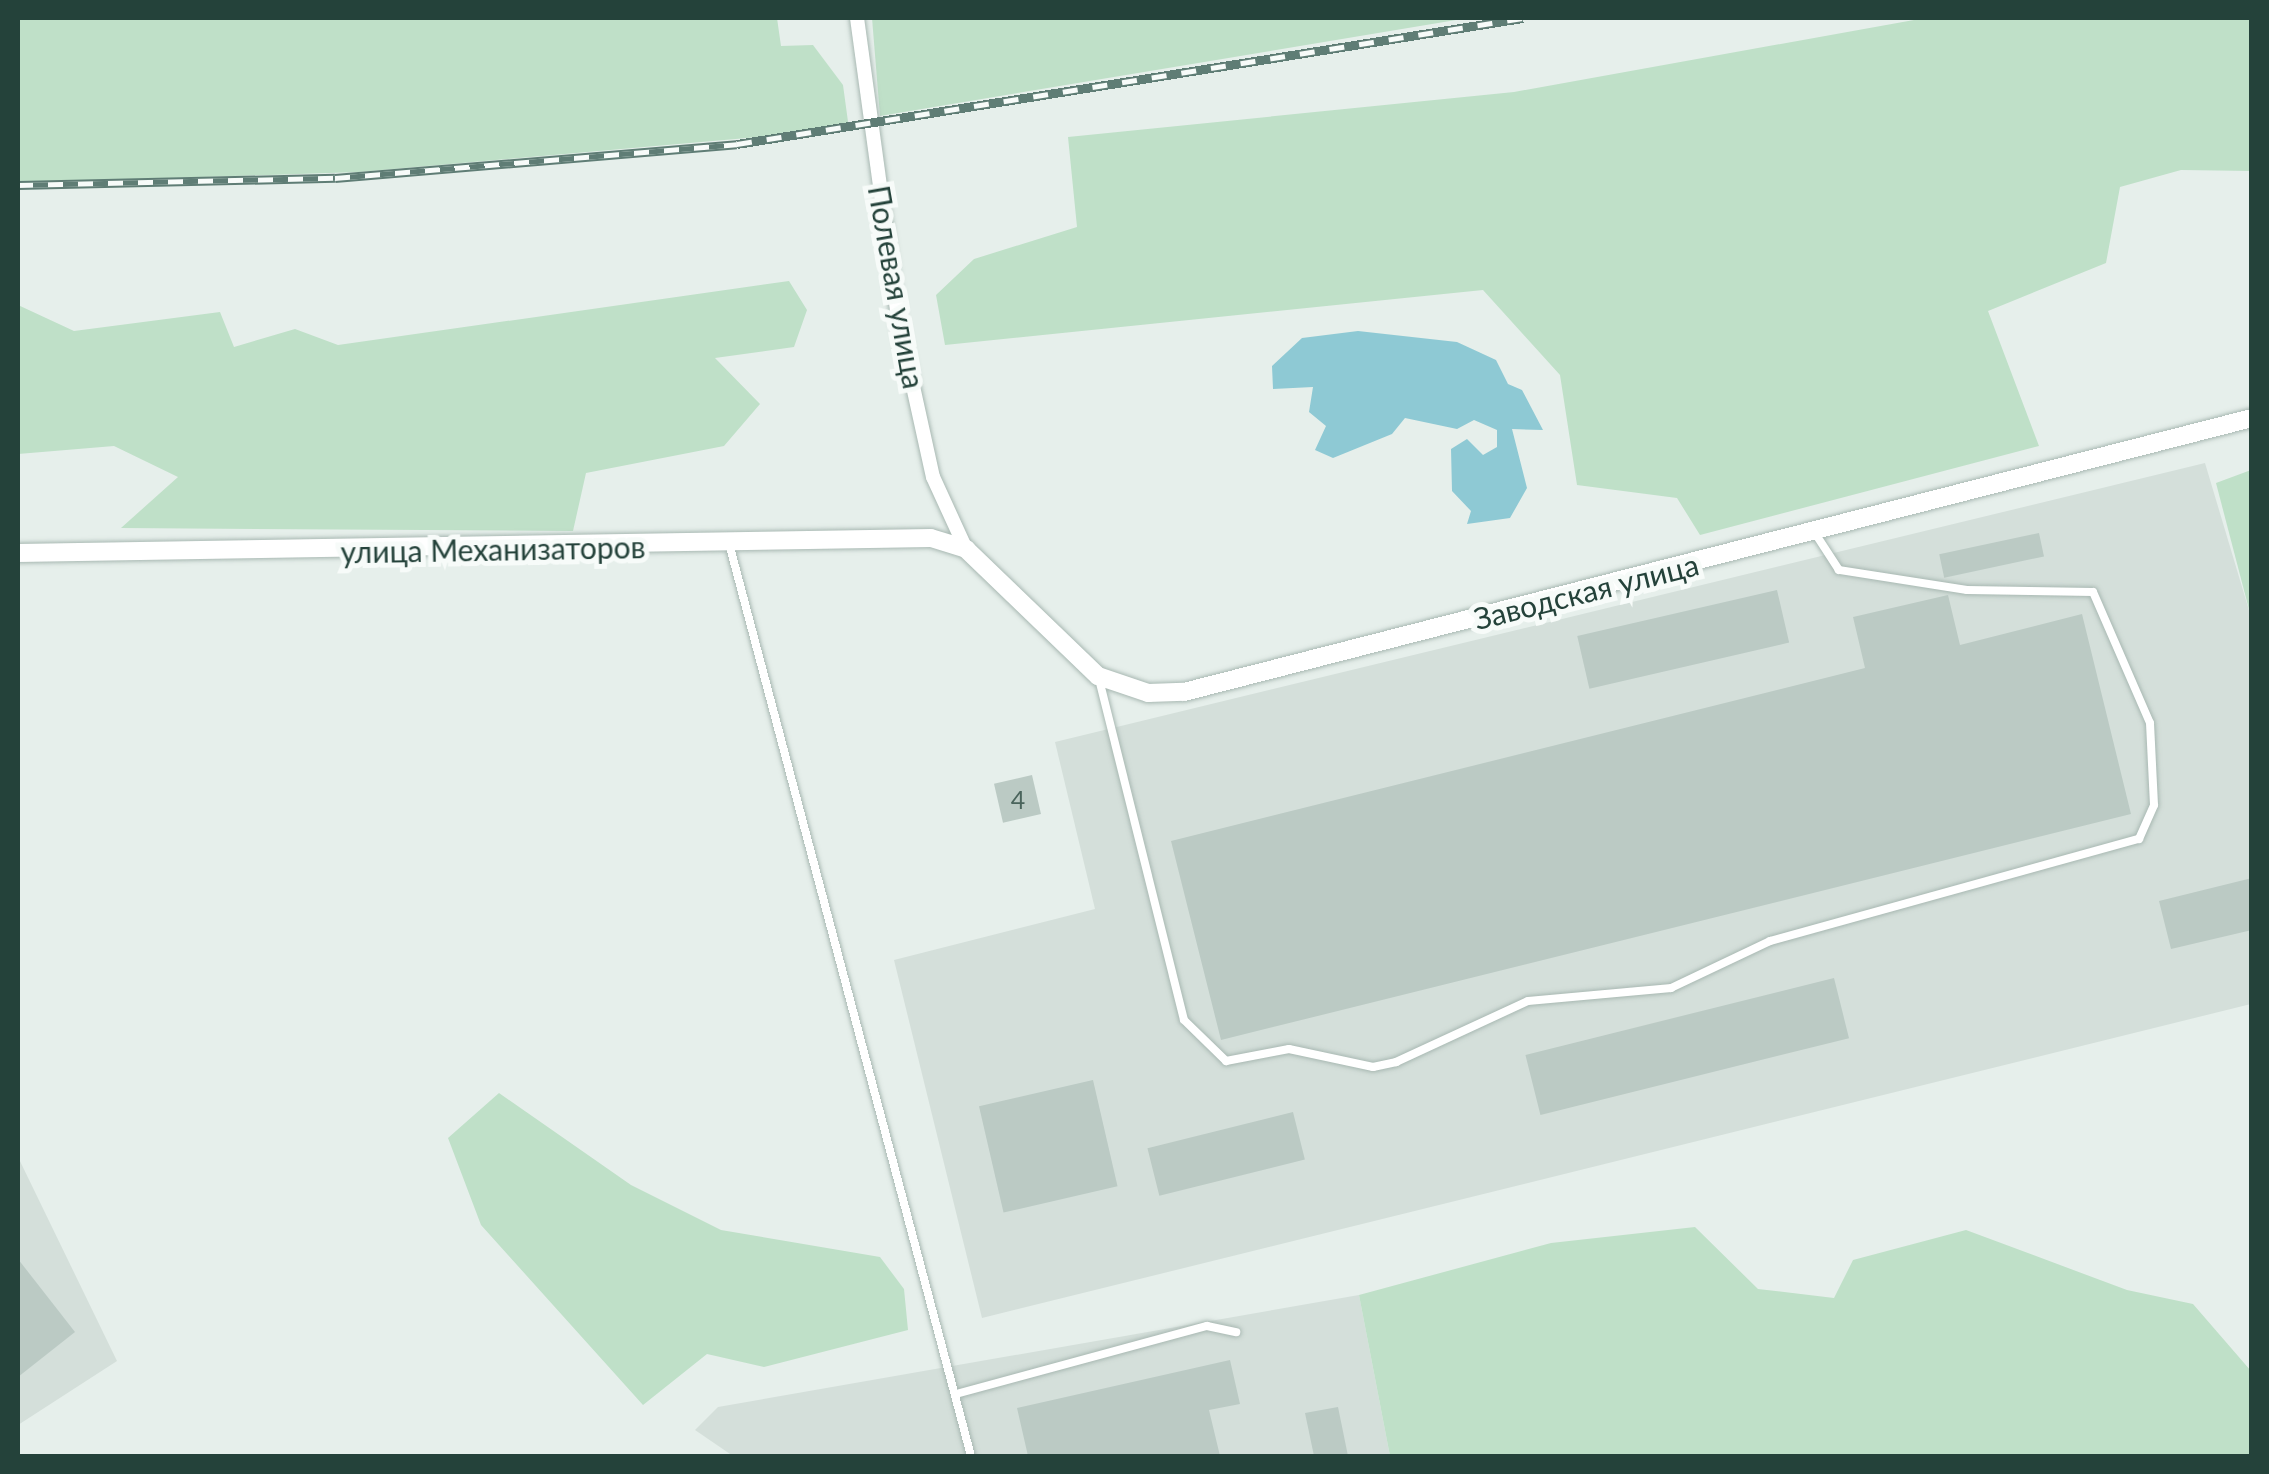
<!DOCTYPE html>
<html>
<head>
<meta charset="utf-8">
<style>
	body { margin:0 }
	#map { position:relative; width:2269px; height:1474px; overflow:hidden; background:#e6efeb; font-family:Lato,sans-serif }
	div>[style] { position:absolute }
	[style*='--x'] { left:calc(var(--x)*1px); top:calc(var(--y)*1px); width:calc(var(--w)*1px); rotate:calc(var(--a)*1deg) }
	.built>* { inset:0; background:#d4dfda }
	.green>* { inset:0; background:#bfe0c8 }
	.water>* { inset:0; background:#8ec9d4 }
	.building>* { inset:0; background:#bbcac4; transform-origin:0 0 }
	.roads { filter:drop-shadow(0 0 2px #a8b8b2) drop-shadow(0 0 2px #a8b8b2) }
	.service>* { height:8px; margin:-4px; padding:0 4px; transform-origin:4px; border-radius:4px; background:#fff }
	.minor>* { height:14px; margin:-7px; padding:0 7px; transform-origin:7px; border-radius:7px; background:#fff }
	.tertiary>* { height:18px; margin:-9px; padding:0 9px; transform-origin:9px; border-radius:9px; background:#fff }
	.rail>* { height:9px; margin-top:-4.5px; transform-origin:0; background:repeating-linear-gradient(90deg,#f7fbf9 0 15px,#5f7d75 0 30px); box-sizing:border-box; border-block:2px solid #5f7d75 }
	span { translate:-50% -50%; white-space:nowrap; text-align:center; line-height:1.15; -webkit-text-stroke:10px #f7fbf9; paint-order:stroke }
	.number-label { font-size:25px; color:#4a645c }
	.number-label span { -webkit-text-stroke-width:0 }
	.street-label { font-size:30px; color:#24423a }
	.frame { position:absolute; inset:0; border:20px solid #24423a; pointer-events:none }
</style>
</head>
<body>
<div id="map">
	<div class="built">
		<div style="clip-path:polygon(2205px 463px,2251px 617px,2251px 1004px,982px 1318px,894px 960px,1095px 909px,1055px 742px)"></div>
		<div style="clip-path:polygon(18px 1157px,117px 1361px,18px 1425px)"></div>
		<div style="clip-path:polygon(1359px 1295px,1390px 1456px,733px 1456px,695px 1430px,718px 1407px)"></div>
	</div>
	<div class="green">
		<div style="clip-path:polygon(18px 18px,777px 18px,781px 46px,813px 45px,843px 85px,849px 129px,359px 172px,18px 183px)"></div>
		<div style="clip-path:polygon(872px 18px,1468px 18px,880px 116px)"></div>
		<div style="clip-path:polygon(1925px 18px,2251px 18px,2251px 171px,2181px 170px,2120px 187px,2106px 263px,1988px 311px,2039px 446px,1700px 535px,1677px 498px,1577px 485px,1560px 375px,1483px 290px,945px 345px,936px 295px,974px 259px,1077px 227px,1068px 137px,1514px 92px)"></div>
		<div style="clip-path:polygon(789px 281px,807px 310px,794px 347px,715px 358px,760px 404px,724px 446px,586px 473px,573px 531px,121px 528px,178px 477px,114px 446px,18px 454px,18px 305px,74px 331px,220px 312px,234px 347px,295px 329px,338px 345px)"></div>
		<div style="clip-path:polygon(2251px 470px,2252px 470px,2251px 617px,2216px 483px)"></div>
		<div style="clip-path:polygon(499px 1093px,631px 1185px,721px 1230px,880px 1257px,904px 1289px,908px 1330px,764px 1367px,707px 1354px,643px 1405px,481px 1225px,448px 1138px)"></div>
		<div style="clip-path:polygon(1695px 1227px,1758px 1289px,1834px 1298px,1853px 1260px,1966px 1230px,2127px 1290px,2193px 1304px,2251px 1371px,2251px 1456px,1390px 1456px,1359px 1295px,1551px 1243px)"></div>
	</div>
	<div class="water">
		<div style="clip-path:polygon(1358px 331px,1457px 342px,1496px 360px,1508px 384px,1522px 390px,1543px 430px,1512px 429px,1527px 488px,1510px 518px,1467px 524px,1471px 511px,1452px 491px,1451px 449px,1467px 439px,1483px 455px,1497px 447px,1497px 430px,1474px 420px,1457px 429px,1405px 418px,1392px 434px,1333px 458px,1315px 450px,1326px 426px,1309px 412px,1313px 387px,1273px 389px,1272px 366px,1302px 338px)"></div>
	</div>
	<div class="building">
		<div style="left:2039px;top:533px;width:24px;height:102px;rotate:78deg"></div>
		<div style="left:1777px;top:590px;width:54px;height:205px;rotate:77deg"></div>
		<div style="clip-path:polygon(1948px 595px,1960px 645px,2082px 614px,2131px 814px,1221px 1040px,1171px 841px,1865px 668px,1853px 617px)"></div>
		<div style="left:1032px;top:775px;width:40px;height:39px;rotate:77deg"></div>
		<div style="clip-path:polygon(2252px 878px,2252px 930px,2171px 949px,2159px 901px)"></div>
		<div style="left:1834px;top:978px;width:62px;height:318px;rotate:76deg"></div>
		<div style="left:1093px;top:1080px;width:109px;height:117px;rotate:77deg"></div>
		<div style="left:1293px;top:1112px;width:49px;height:150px;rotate:76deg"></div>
		<div style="clip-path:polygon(18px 1259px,75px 1332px,18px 1377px)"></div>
		<div style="clip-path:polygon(1230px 1360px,1240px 1404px,1209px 1410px,1220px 1456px,1028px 1456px,1017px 1408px)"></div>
		<div style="clip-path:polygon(1338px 1407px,1348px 1456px,1314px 1456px,1305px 1413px)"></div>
	</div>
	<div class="roads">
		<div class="service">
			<div style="--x:730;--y:547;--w:940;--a:75.15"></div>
			<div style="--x:1099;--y:679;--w:351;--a:76"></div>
			<div style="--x:1184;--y:1020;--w:59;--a:44.3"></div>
			<div style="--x:1226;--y:1061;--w:64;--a:-10.8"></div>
			<div style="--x:1289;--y:1049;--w:86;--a:12.1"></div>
			<div style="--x:1373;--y:1067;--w:24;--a:-12"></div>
			<div style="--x:1396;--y:1062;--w:145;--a:-24.8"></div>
			<div style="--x:1528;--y:1001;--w:144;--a:-5.2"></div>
			<div style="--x:1671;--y:988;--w:110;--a:-25.4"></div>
			<div style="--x:1770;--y:941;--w:383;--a:-15.5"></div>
			<div style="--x:2139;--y:839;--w:37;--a:-66"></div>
			<div style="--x:2154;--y:805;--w:82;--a:-92.8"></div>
			<div style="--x:2150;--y:723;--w:143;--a:-113.5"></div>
			<div style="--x:2093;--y:592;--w:126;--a:-179.1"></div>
			<div style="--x:1967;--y:590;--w:130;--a:-171.1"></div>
			<div style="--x:1839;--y:570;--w:44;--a:-123"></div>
			<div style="--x:956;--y:1394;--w:260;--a:-15.2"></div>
			<div style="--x:1207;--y:1326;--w:30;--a:12"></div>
		</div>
		<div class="minor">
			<div style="--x:857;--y:18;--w:303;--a:82.2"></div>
			<div style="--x:898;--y:318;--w:163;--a:77.6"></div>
			<div style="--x:933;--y:477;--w:79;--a:65.4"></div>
		</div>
		<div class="tertiary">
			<div style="--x:18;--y:553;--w:913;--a:-0.94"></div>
			<div style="--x:931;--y:538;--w:37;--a:17"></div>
			<div style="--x:966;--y:549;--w:183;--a:43.9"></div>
			<div style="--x:1098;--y:676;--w:53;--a:18.8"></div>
			<div style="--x:1148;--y:693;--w:36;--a:-2"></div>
			<div style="--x:1184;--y:692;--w:1103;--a:-14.39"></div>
		</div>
	</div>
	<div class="rail">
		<div style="--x:18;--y:185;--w:317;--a:-1.3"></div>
		<div style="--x:335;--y:178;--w:403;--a:-4.8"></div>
		<div style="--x:737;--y:144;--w:796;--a:-9.11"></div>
	</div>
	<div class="number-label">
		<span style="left:1018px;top:799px">4</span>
	</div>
	<div class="street-label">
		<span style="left:897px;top:287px;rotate:80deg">Полевая улица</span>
		<span style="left:493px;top:549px;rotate:-1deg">улица Механизаторов</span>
		<span style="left:1586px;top:591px;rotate:-14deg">Заводская улица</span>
	</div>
	<div class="frame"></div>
</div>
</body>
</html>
